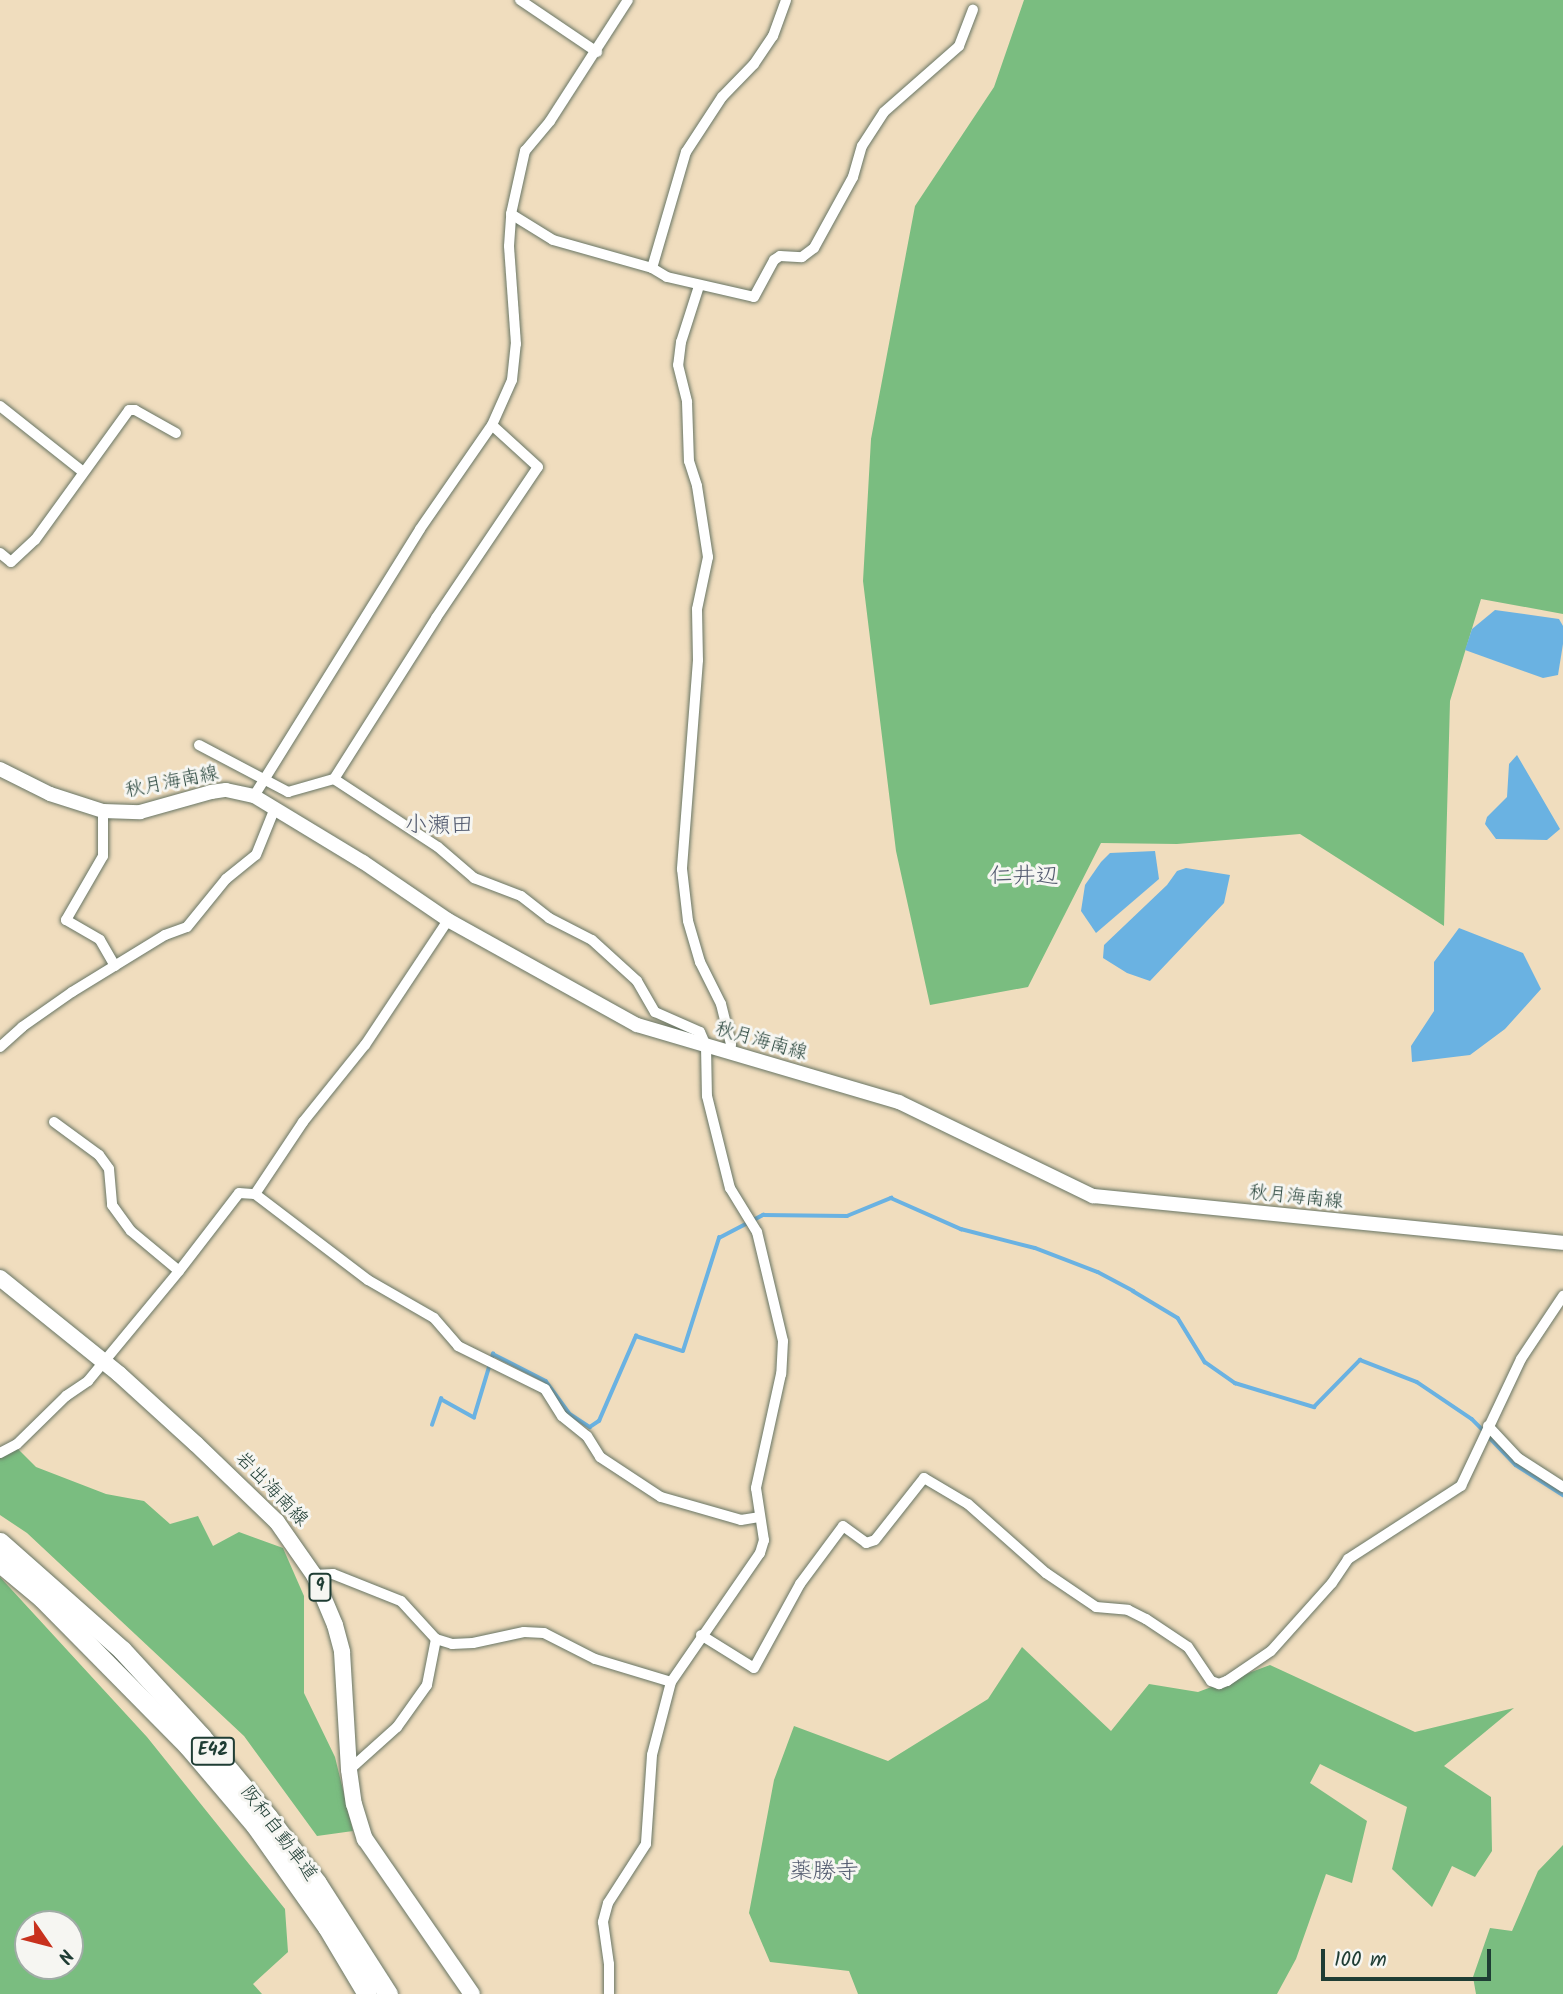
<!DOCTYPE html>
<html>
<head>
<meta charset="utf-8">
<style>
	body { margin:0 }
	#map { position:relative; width:1563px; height:1994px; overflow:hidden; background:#f0ddbe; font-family:Kalam,"Klee One",sans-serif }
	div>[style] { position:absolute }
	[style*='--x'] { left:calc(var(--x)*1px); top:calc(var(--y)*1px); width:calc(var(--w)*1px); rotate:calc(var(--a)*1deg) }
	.forest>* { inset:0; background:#7abd80 }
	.water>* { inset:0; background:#6ab2e2 }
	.stream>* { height:3.5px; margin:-1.75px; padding:0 1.75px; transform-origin:1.75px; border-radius:1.75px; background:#6ab2e2 }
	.roads { filter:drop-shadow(0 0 2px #687564) drop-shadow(0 0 2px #687564) }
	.street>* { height:10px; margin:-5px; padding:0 5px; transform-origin:5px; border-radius:5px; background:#fff }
	.secondary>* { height:14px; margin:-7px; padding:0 7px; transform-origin:7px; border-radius:7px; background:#fff }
	.primary>* { height:16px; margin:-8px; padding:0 8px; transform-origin:8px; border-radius:8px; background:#fff }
	.highway>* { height:19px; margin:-9.5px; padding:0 9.5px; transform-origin:9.5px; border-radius:9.5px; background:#fff }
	span { translate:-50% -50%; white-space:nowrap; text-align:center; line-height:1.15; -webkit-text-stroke:6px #f6f6f2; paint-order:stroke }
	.shield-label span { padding:2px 5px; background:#f6f6f2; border:2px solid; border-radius:5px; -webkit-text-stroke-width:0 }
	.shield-label { font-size:18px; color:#1f3d34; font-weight:700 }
	.street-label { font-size:19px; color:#1f3d34 }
	.quarter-label { font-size:23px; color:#545c70 }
	.north { position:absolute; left:14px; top:1910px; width:70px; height:70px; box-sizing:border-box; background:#f6f6f2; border:2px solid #a0aca6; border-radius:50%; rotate:125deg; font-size:19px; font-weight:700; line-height:28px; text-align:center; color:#1f3d34 }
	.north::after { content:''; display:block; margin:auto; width:24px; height:32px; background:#c8321e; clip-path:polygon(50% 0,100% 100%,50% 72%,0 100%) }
	.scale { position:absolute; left:1321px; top:1949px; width:170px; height:32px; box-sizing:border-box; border:4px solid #1f3d34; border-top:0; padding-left:9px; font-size:21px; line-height:24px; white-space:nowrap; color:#1f3d34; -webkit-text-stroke:5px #f6f6f2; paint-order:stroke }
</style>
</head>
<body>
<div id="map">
	<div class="forest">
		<div style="clip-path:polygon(1024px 0,1563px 0,1563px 614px,1481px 599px,1450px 701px,1444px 926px,1300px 834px,1177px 844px,1101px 843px,1028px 987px,930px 1005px,896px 851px,863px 581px,871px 439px,915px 206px,994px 87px)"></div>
		<div style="clip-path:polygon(13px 1444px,36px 1467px,106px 1494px,144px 1501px,170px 1524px,198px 1516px,213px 1546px,239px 1532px,283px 1548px,304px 1596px,304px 1693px,335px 1757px,353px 1831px,317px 1836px,244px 1736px,27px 1533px,0 1515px,0 1450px)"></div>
		<div style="clip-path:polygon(evenodd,0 1577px,147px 1737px,285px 1909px,288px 1952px,253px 1984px,262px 1994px,0 1994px,0 1577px,28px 1924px,70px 1924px,70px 1966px,28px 1966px,28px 1924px)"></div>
		<div style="clip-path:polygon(1022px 1647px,1111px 1731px,1149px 1684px,1198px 1692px,1270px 1665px,1415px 1732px,1514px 1708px,1444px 1766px,1491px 1797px,1492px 1851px,1475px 1877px,1452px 1866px,1432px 1907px,1392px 1869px,1407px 1807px,1320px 1764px,1310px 1783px,1367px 1821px,1352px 1883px,1326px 1874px,1296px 1959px,1277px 1994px,858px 1994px,849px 1971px,770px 1962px,749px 1913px,774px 1780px,794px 1726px,888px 1761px,988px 1699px)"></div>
		<div style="clip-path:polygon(1563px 1845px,1563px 1994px,1476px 1994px,1473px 1977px,1490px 1928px,1512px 1931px,1538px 1871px)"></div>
	</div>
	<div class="water">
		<div style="clip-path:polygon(1495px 610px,1559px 619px,1563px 626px,1563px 644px,1558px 675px,1543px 678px,1465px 650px,1472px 629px)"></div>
		<div style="clip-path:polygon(1517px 755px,1560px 829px,1547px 840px,1496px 839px,1485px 824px,1487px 817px,1507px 797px,1509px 764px)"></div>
		<div style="clip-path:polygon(1155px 851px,1159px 879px,1096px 933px,1081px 911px,1085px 885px,1101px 862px,1110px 853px)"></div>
		<div style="clip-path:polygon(1186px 868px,1230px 875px,1224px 903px,1150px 981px,1127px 973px,1103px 958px,1104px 945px,1167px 885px,1177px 871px)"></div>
		<div style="clip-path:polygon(1459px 928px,1523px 953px,1541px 989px,1505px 1029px,1470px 1055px,1412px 1062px,1411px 1046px,1434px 1011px,1434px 962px)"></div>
	</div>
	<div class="stream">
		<div style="--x:432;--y:1425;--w:28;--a:-71"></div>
		<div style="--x:441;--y:1399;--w:38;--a:29"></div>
		<div style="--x:474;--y:1417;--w:66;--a:-73.2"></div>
		<div style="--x:493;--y:1354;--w:59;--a:27"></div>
		<div style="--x:546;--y:1381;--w:41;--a:54"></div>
		<div style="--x:570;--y:1414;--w:24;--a:33"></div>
		<div style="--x:590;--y:1427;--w:11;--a:-34"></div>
		<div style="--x:599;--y:1421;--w:93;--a:-66.5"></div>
		<div style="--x:636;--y:1336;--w:49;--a:17.7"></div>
		<div style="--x:683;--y:1351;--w:119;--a:-72.3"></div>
		<div style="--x:719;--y:1238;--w:50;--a:-27.6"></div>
		<div style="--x:763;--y:1215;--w:84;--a:0.7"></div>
		<div style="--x:847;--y:1216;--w:48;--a:-22.2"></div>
		<div style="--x:891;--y:1198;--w:77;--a:23.9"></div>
		<div style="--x:961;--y:1229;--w:76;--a:14.4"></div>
		<div style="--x:1035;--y:1248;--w:67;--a:20.9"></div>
		<div style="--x:1098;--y:1272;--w:40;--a:28"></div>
		<div style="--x:1133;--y:1291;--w:52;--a:31"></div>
		<div style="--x:1178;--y:1318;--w:52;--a:58.5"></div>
		<div style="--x:1205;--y:1362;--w:37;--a:35"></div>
		<div style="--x:1235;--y:1383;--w:83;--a:16.9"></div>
		<div style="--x:1314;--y:1407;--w:66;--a:-45.6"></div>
		<div style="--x:1360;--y:1360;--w:61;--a:21.1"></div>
		<div style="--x:1417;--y:1382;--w:66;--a:33.9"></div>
		<div style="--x:1472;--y:1419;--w:16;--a:45"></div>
		<div style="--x:1488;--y:1436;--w:40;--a:46"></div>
		<div style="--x:1516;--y:1465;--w:56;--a:32.6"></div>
	</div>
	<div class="roads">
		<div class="street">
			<div style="--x:520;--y:0;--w:93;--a:34"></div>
			<div style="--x:511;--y:214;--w:49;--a:31.8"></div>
			<div style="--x:553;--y:240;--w:103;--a:15.8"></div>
			<div style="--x:652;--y:268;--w:17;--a:31"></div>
			<div style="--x:667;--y:277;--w:89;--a:12.9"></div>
			<div style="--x:754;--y:297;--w:42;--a:-61.6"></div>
			<div style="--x:774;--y:260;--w:7;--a:-34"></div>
			<div style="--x:780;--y:256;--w:22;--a:3"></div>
			<div style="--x:802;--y:257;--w:15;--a:-37"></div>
			<div style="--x:814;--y:248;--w:81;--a:-61.2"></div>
			<div style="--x:853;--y:177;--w:32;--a:-74"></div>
			<div style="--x:862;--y:146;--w:40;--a:-57.1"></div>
			<div style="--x:884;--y:112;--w:100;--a:-41.3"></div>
			<div style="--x:959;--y:46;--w:39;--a:-69"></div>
			<div style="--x:652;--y:268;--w:121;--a:-73.7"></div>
			<div style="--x:686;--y:152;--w:66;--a:-56.8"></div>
			<div style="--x:722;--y:97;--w:46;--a:-45.9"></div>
			<div style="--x:754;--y:64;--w:34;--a:-56"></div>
			<div style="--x:773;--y:36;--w:38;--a:-70"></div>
			<div style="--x:699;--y:286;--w:59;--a:107.8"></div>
			<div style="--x:681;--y:342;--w:23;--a:97"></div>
			<div style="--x:678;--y:365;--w:38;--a:76"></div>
			<div style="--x:687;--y:402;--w:59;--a:88.1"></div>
			<div style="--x:689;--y:461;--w:26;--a:72"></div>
			<div style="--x:697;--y:486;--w:72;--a:81.2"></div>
			<div style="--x:708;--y:557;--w:53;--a:101.9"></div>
			<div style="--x:697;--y:609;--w:51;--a:88.9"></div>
			<div style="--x:698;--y:660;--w:210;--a:94.4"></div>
			<div style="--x:682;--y:869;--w:52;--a:83.4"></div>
			<div style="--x:688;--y:921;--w:43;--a:73.7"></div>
			<div style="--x:700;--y:962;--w:47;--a:63.4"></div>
			<div style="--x:721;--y:1004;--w:41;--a:76"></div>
			<div style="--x:731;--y:1044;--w:9;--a:96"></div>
			<div style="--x:0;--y:406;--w:105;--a:38.4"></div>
			<div style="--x:0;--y:553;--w:14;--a:39"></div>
			<div style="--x:11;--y:562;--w:33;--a:-43"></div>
			<div style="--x:35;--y:540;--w:160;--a:-54.1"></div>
			<div style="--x:129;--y:410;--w:6;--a:0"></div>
			<div style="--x:135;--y:410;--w:47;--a:29.3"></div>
			<div style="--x:199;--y:745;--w:101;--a:27.8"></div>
			<div style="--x:288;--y:792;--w:48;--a:-15.8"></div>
			<div style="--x:334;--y:779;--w:191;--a:-57.6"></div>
			<div style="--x:436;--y:618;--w:182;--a:-56"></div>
			<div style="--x:538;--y:467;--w:62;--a:-137.6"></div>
			<div style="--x:334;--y:779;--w:124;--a:33.2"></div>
			<div style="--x:438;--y:847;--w:48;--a:40.7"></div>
			<div style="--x:474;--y:878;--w:50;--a:21"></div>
			<div style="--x:521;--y:896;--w:36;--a:38"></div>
			<div style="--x:549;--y:918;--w:48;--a:27.1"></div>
			<div style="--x:592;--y:940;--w:61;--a:42.3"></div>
			<div style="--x:637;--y:981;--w:36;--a:60"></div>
			<div style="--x:655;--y:1012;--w:49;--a:24"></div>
			<div style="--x:700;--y:1032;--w:15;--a:67"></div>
			<div style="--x:706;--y:1046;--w:50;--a:88.9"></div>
			<div style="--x:707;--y:1096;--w:95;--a:76"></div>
			<div style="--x:730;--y:1188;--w:52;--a:58.5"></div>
			<div style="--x:757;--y:1232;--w:112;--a:76.6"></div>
			<div style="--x:783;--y:1341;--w:33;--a:93"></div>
			<div style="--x:781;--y:1374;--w:117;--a:102.4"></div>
			<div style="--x:756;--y:1488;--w:53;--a:81.3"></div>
			<div style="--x:764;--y:1540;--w:14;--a:107"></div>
			<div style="--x:760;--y:1553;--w:157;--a:124.6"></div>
			<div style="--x:671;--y:1682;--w:75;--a:104.6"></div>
			<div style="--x:652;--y:1755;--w:89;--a:93.9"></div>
			<div style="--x:646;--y:1844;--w:70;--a:122.8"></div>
			<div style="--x:608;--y:1903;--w:20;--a:105"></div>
			<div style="--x:603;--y:1922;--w:42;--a:81.9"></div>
			<div style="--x:609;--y:1964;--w:30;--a:90"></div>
			<div style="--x:254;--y:796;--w:314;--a:-58.1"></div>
			<div style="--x:420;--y:529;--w:126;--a:-55.3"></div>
			<div style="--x:492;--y:425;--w:49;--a:-66"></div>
			<div style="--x:512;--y:380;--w:36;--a:-84"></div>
			<div style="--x:516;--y:344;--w:98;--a:-94.1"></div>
			<div style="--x:509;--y:246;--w:32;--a:-86"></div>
			<div style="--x:511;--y:214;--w:65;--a:-77.5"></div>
			<div style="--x:525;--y:151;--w:39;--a:-50"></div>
			<div style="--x:550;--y:121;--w:144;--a:-57.2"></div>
			<div style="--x:103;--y:811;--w:45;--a:90"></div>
			<div style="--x:103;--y:856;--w:74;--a:120"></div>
			<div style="--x:66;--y:920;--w:39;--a:30"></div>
			<div style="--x:100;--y:940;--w:30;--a:60"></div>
			<div style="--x:0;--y:1047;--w:30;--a:-42"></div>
			<div style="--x:22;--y:1027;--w:61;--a:-35"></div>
			<div style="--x:72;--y:992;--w:109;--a:-31.5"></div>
			<div style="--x:165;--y:935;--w:23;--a:-20"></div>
			<div style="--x:187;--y:927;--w:62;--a:-50.9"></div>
			<div style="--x:226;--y:879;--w:38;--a:-39"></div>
			<div style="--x:256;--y:855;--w:51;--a:-68"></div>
			<div style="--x:54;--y:1122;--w:56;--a:36.3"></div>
			<div style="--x:99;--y:1155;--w:17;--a:54"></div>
			<div style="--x:109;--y:1169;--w:36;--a:85"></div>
			<div style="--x:112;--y:1205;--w:32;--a:54"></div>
			<div style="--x:131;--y:1231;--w:62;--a:39.8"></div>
			<div style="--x:179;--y:1271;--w:98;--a:-52.4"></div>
			<div style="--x:239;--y:1193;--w:16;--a:4"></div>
			<div style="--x:255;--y:1194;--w:142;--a:37.3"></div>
			<div style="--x:368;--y:1280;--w:76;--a:29.9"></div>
			<div style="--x:434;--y:1318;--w:37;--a:49"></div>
			<div style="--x:458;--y:1346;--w:97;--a:26.3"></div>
			<div style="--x:545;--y:1389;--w:32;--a:58"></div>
			<div style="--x:562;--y:1416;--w:32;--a:39"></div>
			<div style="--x:587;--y:1436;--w:25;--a:58"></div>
			<div style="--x:600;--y:1457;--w:73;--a:33.3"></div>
			<div style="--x:661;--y:1497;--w:83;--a:16"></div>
			<div style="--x:741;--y:1520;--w:18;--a:-9"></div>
			<div style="--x:255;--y:1194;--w:87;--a:-56.3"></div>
			<div style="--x:303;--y:1122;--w:99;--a:-51.2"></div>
			<div style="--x:365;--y:1045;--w:150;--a:-56.4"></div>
			<div style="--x:1488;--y:1426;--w:44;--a:46.8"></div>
			<div style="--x:1518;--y:1458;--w:54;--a:32.8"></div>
			<div style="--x:0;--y:1453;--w:19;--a:-28"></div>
			<div style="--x:17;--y:1444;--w:69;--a:-44.4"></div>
			<div style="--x:66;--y:1396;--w:27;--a:-34"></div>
			<div style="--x:88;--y:1381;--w:143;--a:-50.4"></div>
			<div style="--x:314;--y:1575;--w:19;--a:-3"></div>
			<div style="--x:333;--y:1574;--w:73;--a:21.7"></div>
			<div style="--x:401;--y:1601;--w:52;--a:47.4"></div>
			<div style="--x:436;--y:1639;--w:47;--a:101.1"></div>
			<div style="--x:427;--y:1685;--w:52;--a:125.5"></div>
			<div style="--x:397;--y:1727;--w:64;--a:138.1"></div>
			<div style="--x:701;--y:1635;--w:62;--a:31.9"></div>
			<div style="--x:754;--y:1668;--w:96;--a:-61.3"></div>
			<div style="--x:800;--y:1584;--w:72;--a:-53.4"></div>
			<div style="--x:843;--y:1526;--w:29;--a:36"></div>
			<div style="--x:866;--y:1543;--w:9;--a:-18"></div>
			<div style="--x:875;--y:1540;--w:79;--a:-51.7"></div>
			<div style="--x:924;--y:1478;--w:51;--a:30.6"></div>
			<div style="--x:968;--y:1504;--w:104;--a:41.5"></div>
			<div style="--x:1046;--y:1573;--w:60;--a:34.2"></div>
			<div style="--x:1096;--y:1607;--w:32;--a:5"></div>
			<div style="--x:1128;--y:1610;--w:20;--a:27"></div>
			<div style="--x:1146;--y:1619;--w:50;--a:33.7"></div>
			<div style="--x:1188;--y:1647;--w:41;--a:55.9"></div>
			<div style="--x:1211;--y:1681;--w:9;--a:21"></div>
			<div style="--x:1219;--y:1684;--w:9;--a:-21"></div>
			<div style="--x:1227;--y:1681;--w:53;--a:-34.3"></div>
			<div style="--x:1271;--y:1651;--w:91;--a:-48.1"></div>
			<div style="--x:1332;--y:1583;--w:29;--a:-56"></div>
			<div style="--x:1348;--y:1559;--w:135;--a:-32.9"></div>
			<div style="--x:1461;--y:1486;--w:140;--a:-64.7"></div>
			<div style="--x:1521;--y:1359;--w:76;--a:-56.3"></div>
			<div style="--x:436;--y:1639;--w:17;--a:17"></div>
			<div style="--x:452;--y:1644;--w:21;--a:-3"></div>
			<div style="--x:473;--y:1643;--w:52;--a:-12.2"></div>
			<div style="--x:524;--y:1632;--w:20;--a:3"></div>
			<div style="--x:544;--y:1633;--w:57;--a:27"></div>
			<div style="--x:595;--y:1659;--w:79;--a:16.8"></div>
		</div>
		<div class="secondary">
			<div style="--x:0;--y:769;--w:56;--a:26.6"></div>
			<div style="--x:50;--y:794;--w:56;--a:17.8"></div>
			<div style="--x:103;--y:811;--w:37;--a:2"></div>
			<div style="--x:140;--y:812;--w:74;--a:-15.7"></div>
			<div style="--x:211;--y:792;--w:15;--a:-8"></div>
			<div style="--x:226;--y:790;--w:29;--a:12"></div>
			<div style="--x:254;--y:796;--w:127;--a:31.2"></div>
			<div style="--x:363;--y:862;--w:103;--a:34.3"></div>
			<div style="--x:448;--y:920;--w:216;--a:29.1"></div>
			<div style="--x:637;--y:1025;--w:273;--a:16.4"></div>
			<div style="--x:899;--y:1102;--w:216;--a:25.9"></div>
			<div style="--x:1093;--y:1196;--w:472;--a:5.7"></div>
		</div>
		<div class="primary">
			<div style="--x:0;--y:1278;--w:153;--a:38.9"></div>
			<div style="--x:119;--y:1374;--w:104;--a:42.3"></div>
			<div style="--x:196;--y:1444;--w:112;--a:43.9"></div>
			<div style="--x:277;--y:1522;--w:65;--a:55.1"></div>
			<div style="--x:314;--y:1575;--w:54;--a:67.2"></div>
			<div style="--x:335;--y:1625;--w:28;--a:75"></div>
			<div style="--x:342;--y:1652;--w:118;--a:86.6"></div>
			<div style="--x:349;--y:1770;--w:34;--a:82"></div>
			<div style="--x:354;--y:1804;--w:37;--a:73"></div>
			<div style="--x:365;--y:1839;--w:188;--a:55.4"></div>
		</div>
		<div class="highway">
			<div style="--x:0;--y:1542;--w:163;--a:41.5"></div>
			<div style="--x:122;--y:1650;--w:117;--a:47.4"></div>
			<div style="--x:201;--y:1736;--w:105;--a:50.4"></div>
			<div style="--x:268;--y:1817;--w:82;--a:53.4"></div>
			<div style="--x:317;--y:1883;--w:132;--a:57.4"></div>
			<div style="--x:0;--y:1563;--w:55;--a:39.8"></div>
			<div style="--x:42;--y:1598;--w:208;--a:45.4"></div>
			<div style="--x:188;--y:1746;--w:104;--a:49.7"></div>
			<div style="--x:255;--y:1825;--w:125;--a:54.8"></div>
			<div style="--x:327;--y:1927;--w:78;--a:59.2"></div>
		</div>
	</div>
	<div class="shield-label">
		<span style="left:320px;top:1587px">9</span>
		<span style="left:213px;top:1751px">E42</span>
	</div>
	<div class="street-label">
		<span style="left:172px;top:783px;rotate:-11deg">秋月海南線</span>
		<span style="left:761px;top:1042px;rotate:16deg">秋月海南線</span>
		<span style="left:1296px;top:1198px;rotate:6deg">秋月海南線</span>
		<span style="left:271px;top:1490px;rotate:46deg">岩出海南線</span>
		<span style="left:278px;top:1834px;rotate:53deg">阪和自動車道</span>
	</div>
	<div class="quarter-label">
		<span style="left:439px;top:826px">小瀬田</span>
		<span style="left:1024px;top:877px">仁井辺</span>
		<span style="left:824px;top:1872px">薬勝寺</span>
	</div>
	<div class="north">N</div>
	<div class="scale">100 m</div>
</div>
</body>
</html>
